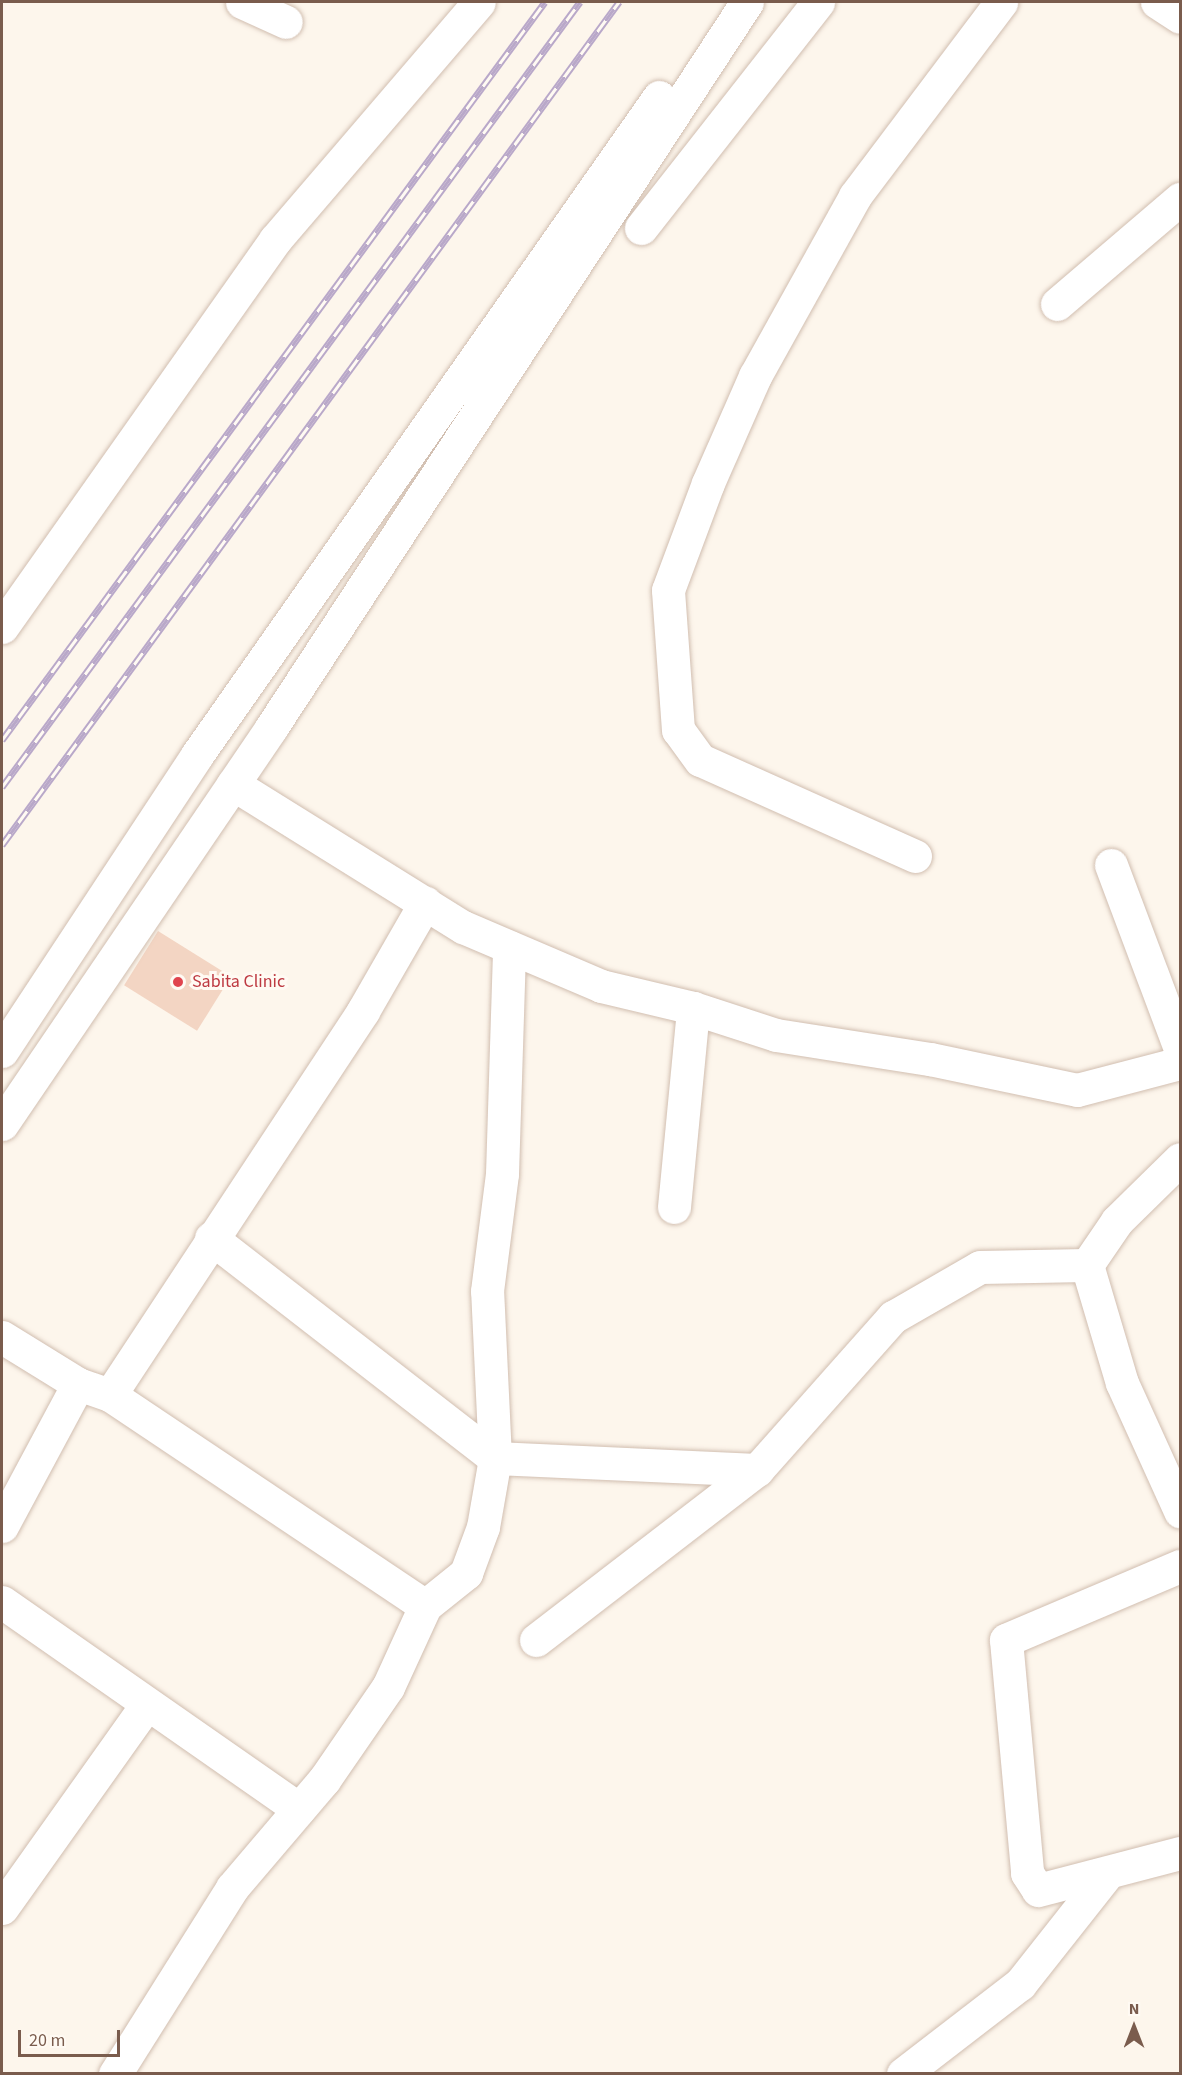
<!DOCTYPE html>
<html>
<head>
<meta charset="utf-8">
<style>
	body { margin:0 }
	#map { position:relative; width:1182px; height:2075px; overflow:hidden; background:#fdf6ec; font-family:"Source Sans 3",sans-serif }
	div>[style] { position:absolute }
	[style*='--x'] { left:calc(var(--x)*1px); top:calc(var(--y)*1px); width:calc(var(--w)*1px); rotate:calc(var(--a)*1deg) }
	.building>* { inset:0; background:#f3d5c3; transform-origin:0 0 }
	.roads { filter:drop-shadow(0 0 2px #d1beb0) drop-shadow(0 0 2px #d1beb0) }
	.street>* { height:33px; margin:-16.5px; padding:0 16.5px; transform-origin:16.5px; border-radius:16.5px; background:#fff }
	.secondary>* { height:33px; margin:-16.5px; padding:0 16.5px; transform-origin:16.5px; border-radius:16.5px; background:#fff }
	.rail>* { height:7px; margin-top:-3.5px; transform-origin:0; background:repeating-linear-gradient(90deg,#fffaf3 0 14px,#b9a8c9 0 28px); box-sizing:border-box; border-block:2px solid #b9a8c9 }
	.dots>* { width:16px; height:16px; translate:-50% -50%; box-sizing:border-box; border:3px solid #fffaf3; border-radius:50% }
	span { translate:-50% -50%; white-space:nowrap; text-align:center; line-height:1.15; -webkit-text-stroke:6px #fffaf3; paint-order:stroke }
	.health-label { font-size:18px; color:#be3a42 }
	.left { translate:0 -50%; text-align:left }
	.frame { position:absolute; inset:0; border:3px solid #7a5c4d; pointer-events:none }
	.north { position:absolute; left:1104px; top:1997px; width:60px; height:60px; -webkit-text-stroke:4px #fffaf3; paint-order:stroke; rotate:0deg; font-size:16px; font-weight:700; line-height:24px; text-align:center; color:#7a5c4d }
	.north::after { content:''; display:block; margin:auto; width:21px; height:27px; background:#7a5c4d; clip-path:polygon(50% 0,100% 100%,50% 72%,0 100%) }
	.scale { position:absolute; left:18px; top:2030px; width:102px; height:27px; box-sizing:border-box; border:3px solid #7a5c4d; border-top:0; padding-left:8px; font-size:18px; line-height:21px; white-space:nowrap; color:#7a5c4d; -webkit-text-stroke:4px #fffaf3; paint-order:stroke }
</style>
</head>
<body>
<div id="map">
	<div class="building">
		<div style="left:158px;top:931px;width:86px;height:64px;rotate:32deg"></div>
	</div>
	<div class="roads">
		<div class="street">
			<div style="--x:242;--y:2;--w:48;--a:24.4"></div>
			<div style="--x:1157;--y:2;--w:27;--a:33"></div>
			<div style="--x:641;--y:228;--w:287;--a:-51.9"></div>
			<div style="--x:1057;--y:304;--w:162;--a:-40.5"></div>
			<div style="--x:2;--y:627;--w:474;--a:-54.8"></div>
			<div style="--x:275;--y:240;--w:313;--a:-49.4"></div>
			<div style="--x:233;--y:784;--w:271;--a:31.9"></div>
			<div style="--x:463;--y:927;--w:150;--a:23.1"></div>
			<div style="--x:601;--y:986;--w:95;--a:13.4"></div>
			<div style="--x:693;--y:1008;--w:87;--a:18"></div>
			<div style="--x:776;--y:1035;--w:156;--a:8.9"></div>
			<div style="--x:930;--y:1059;--w:150;--a:11.9"></div>
			<div style="--x:1077;--y:1090;--w:106;--a:-14.7"></div>
			<div style="--x:915;--y:856;--w:235;--a:-155.9"></div>
			<div style="--x:700;--y:760;--w:37;--a:-126"></div>
			<div style="--x:678;--y:730;--w:140;--a:-94.1"></div>
			<div style="--x:668;--y:590;--w:114;--a:-69.5"></div>
			<div style="--x:708;--y:483;--w:117;--a:-66.3"></div>
			<div style="--x:755;--y:376;--w:206;--a:-60.9"></div>
			<div style="--x:855;--y:196;--w:243;--a:-53"></div>
			<div style="--x:1111;--y:865;--w:197;--a:69.4"></div>
			<div style="--x:674;--y:1207;--w:200;--a:-84.5"></div>
			<div style="--x:211;--y:1238;--w:359;--a:37.8"></div>
			<div style="--x:495;--y:1458;--w:262;--a:2.6"></div>
			<div style="--x:757;--y:1470;--w:205;--a:-48.4"></div>
			<div style="--x:893;--y:1317;--w:100;--a:-29.9"></div>
			<div style="--x:980;--y:1267;--w:107;--a:-1.1"></div>
			<div style="--x:1087;--y:1265;--w:53;--a:-55.7"></div>
			<div style="--x:1117;--y:1221;--w:88;--a:-44.5"></div>
			<div style="--x:1087;--y:1265;--w:123;--a:73.5"></div>
			<div style="--x:1122;--y:1383;--w:141;--a:65.6"></div>
			<div style="--x:2;--y:1337;--w:89;--a:31.7"></div>
			<div style="--x:78;--y:1384;--w:34;--a:19"></div>
			<div style="--x:110;--y:1395;--w:379;--a:33.8"></div>
			<div style="--x:110;--y:1395;--w:460;--a:-56.6"></div>
			<div style="--x:363;--y:1011;--w:125;--a:-60.1"></div>
			<div style="--x:2;--y:1526;--w:161;--a:-61.8"></div>
			<div style="--x:1180;--y:1566;--w:189;--a:157"></div>
			<div style="--x:1006;--y:1640;--w:234;--a:84.8"></div>
			<div style="--x:1027;--y:1873;--w:20;--a:57"></div>
			<div style="--x:1038;--y:1890;--w:147;--a:-14.6"></div>
			<div style="--x:2;--y:1602;--w:362;--a:34.9"></div>
			<div style="--x:536;--y:1640;--w:279;--a:-37.6"></div>
			<div style="--x:2;--y:1908;--w:250;--a:-54.6"></div>
			<div style="--x:115;--y:2074;--w:220;--a:-57.8"></div>
			<div style="--x:232;--y:1888;--w:142;--a:-49.6"></div>
			<div style="--x:324;--y:1780;--w:113;--a:-55.5"></div>
			<div style="--x:388;--y:1687;--w:89;--a:-65.4"></div>
			<div style="--x:425;--y:1606;--w:53;--a:-38.8"></div>
			<div style="--x:466;--y:1573;--w:49;--a:-69.7"></div>
			<div style="--x:483;--y:1527;--w:70;--a:-80.1"></div>
			<div style="--x:495;--y:1458;--w:167;--a:-92.7"></div>
			<div style="--x:487;--y:1291;--w:118;--a:-82.7"></div>
			<div style="--x:502;--y:1174;--w:227;--a:-88.2"></div>
			<div style="--x:903;--y:2074;--w:148;--a:-37.6"></div>
			<div style="--x:1020;--y:1984;--w:139;--a:-51.7"></div>
		</div>
		<div class="secondary">
			<div style="--x:2;--y:1051;--w:354;--a:-56.6"></div>
			<div style="--x:197;--y:755;--w:804;--a:-54.93"></div>
			<div style="--x:2;--y:1124;--w:479;--a:-55.8"></div>
			<div style="--x:271;--y:728;--w:868;--a:-56.75"></div>
		</div>
	</div>
	<div class="rail">
		<div style="--x:2;--y:740;--w:916;--a:-53.66"></div>
		<div style="--x:2;--y:787;--w:975;--a:-53.64"></div>
		<div style="--x:2;--y:845;--w:1045;--a:-53.8"></div>
	</div>
	<div class="dots">
		<div style="left:178px;top:982px;background:#e0444e"></div>
	</div>
	<div class="health-label">
		<span class="left" style="left:192px;top:982px">Sabita Clinic</span>
	</div>
	<div class="frame"></div>
	<div class="north">N</div>
	<div class="scale">20 m</div>
</div>
</body>
</html>
